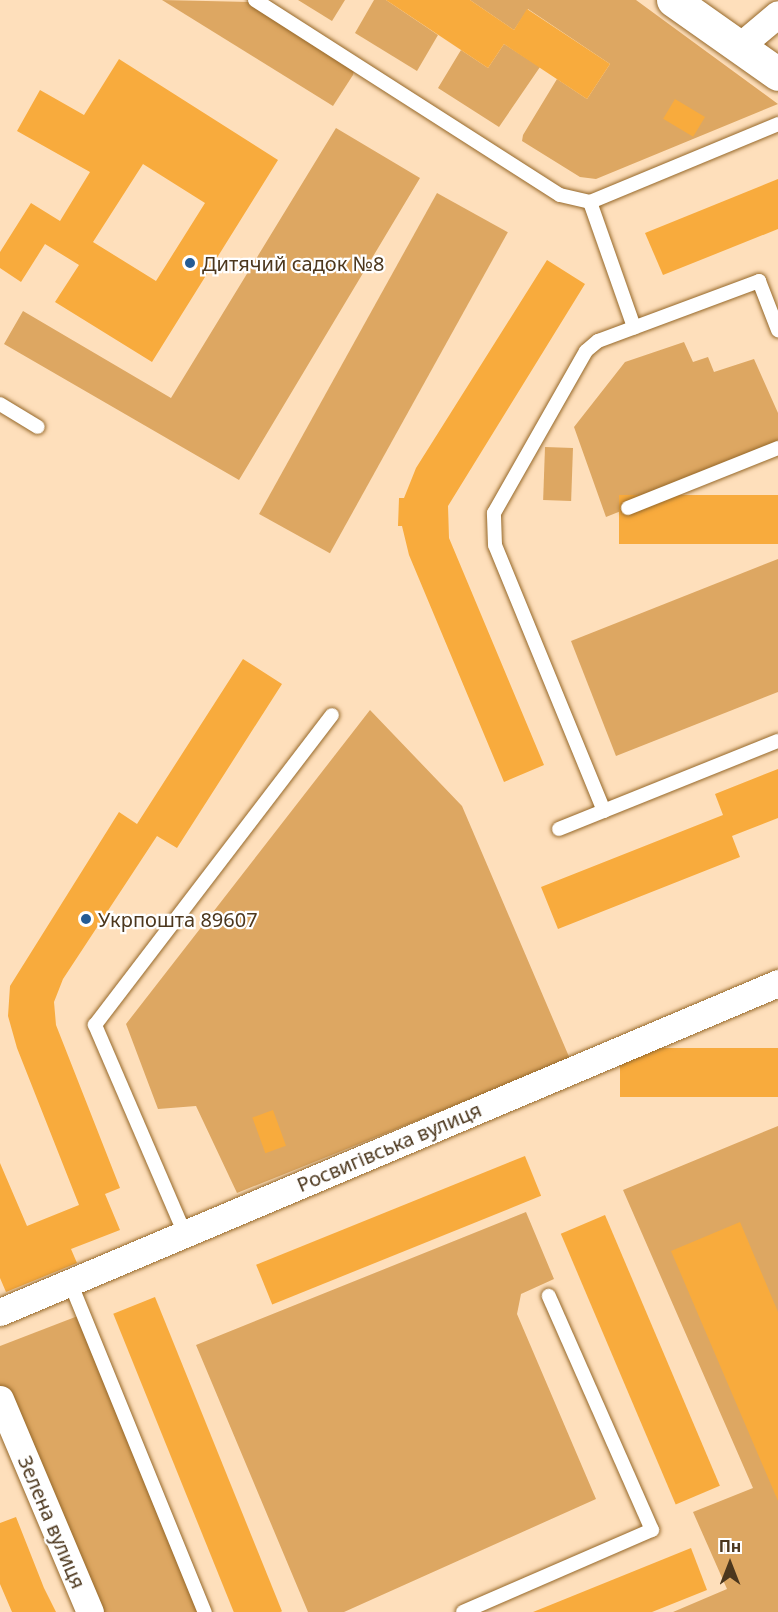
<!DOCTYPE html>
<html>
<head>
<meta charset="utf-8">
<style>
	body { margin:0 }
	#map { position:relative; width:778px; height:1612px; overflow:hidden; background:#fedfbb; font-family:"Noto Sans",sans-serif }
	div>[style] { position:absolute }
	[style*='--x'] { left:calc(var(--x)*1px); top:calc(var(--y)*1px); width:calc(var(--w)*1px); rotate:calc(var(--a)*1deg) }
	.green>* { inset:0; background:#dda762; transform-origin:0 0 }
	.building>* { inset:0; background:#f8ab3d; transform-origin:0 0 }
	.roads { filter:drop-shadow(0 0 2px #966829) drop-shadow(0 0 2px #966829) }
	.service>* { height:14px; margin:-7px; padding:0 7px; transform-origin:7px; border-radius:7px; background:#fff }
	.minor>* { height:27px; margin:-13.5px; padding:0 13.5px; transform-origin:13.5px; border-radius:13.5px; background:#fff }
	.secondary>* { height:33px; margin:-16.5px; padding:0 16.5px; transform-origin:16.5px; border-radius:16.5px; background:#fff }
	.dots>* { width:16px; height:16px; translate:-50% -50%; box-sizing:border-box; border:3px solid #fff; border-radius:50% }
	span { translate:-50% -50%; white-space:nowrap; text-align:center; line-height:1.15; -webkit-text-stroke:4.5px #fff; paint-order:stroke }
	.poi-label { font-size:20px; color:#4c371d }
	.left { translate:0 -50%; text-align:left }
	.street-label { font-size:20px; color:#4c371d }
	.north { position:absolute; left:700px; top:1534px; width:60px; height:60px; -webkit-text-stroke:4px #fff; paint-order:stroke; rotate:0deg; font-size:16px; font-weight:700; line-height:24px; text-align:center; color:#4c371d }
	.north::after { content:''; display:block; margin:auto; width:21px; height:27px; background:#4c371d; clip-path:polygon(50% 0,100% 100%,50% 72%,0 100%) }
</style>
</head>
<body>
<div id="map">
	<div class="green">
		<div style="clip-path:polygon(162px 0,250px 2px,354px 70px,353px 75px,333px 106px)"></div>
		<div style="clip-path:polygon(298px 0,345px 0,332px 21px)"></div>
		<div style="clip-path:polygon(374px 0,386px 0,438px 35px,417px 71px,355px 33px)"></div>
		<div style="clip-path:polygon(470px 0,636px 0,778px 104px,596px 179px,580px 177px,522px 141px,523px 135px,557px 79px,587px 99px,610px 64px,528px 9px,514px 30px)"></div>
		<div style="clip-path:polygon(504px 44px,540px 67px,499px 127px,438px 88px,461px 50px,488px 68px)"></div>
		<div style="clip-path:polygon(336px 128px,420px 178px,239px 480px,4px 344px,23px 311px,171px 398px)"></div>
		<div style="left:437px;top:193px;width:81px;height:367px;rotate:29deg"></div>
		<div style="clip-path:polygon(684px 342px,693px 362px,708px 357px,714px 372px,754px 359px,778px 413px,778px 448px,606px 517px,574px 427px,625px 362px)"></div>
		<div style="left:545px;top:447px;width:28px;height:53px;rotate:2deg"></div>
		<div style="clip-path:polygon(778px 559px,778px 692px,616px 756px,571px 641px)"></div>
		<div style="clip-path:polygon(370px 710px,462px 806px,570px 1059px,237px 1193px,196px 1106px,158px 1109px,126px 1024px)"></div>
		<div style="clip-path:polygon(778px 1126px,778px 1612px,673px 1612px,727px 1589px,693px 1512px,753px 1488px,623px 1190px)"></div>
		<div style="clip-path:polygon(526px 1212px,554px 1279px,521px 1294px,517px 1314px,596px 1499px,344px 1612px,308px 1612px,196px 1345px)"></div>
		<div style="clip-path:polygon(83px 1314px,205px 1612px,90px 1612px,0 1399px,0 1346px)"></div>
	</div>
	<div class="building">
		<div style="clip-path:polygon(386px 0,470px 0,514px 30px,527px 9px,610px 64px,587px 99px,504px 44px,488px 68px)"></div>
		<div style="clip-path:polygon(evenodd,119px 59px,278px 160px,152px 362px,55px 302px,79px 265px,45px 244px,21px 282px,0 268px,0 252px,31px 203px,60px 221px,90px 172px,17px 131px,40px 90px,84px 115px,119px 59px,143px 164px,205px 203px,156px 281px,93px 242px,143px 164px)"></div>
		<div style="left:675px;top:99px;width:35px;height:23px;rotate:31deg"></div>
		<div style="clip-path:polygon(778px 179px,778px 229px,663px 275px,645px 233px)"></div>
		<div style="clip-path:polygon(547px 260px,585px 284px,448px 506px,449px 538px,544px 765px,504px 782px,409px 555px,402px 526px,398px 526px,399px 498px,404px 498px,416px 468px)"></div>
		<div style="left:778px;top:495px;width:49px;height:159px;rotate:90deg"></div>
		<div style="clip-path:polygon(243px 659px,282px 684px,177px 848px,157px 836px,63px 979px,54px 1002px,56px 1025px,120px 1188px,105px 1194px,120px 1230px,71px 1249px,77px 1263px,6px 1292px,0 1278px,0 1163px,27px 1226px,79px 1205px,17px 1048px,8px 1016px,10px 986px,119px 812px,137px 824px)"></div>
		<div style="clip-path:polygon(778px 769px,778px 818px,732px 836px,740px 857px,558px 929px,541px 887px,723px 815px,715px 794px)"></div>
		<div style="left:778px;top:1048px;width:49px;height:158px;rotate:90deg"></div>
		<div style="left:273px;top:1110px;width:38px;height:22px;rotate:70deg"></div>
		<div style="left:525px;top:1156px;width:43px;height:290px;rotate:68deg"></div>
		<div style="left:605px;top:1215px;width:294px;height:48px;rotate:67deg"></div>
		<div style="clip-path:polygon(740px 1222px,778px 1312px,778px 1501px,671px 1251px)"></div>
		<div style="left:155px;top:1297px;width:339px;height:45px;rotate:68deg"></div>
		<div style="clip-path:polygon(16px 1517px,44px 1588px,56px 1612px,12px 1612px,0 1584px,0 1523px)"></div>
		<div style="clip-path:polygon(691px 1548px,707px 1590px,652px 1612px,533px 1612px)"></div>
	</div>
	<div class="roads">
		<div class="service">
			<div style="--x:255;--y:0;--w:362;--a:32.6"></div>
			<div style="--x:560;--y:195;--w:31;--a:13"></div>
			<div style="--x:590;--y:202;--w:204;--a:-22.5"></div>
			<div style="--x:590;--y:202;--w:133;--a:70.6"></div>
			<div style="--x:0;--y:404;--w:44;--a:31.2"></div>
			<div style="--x:628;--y:508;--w:162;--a:-21.8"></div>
			<div style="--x:604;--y:811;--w:287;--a:-112.3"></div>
			<div style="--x:495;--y:545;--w:32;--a:-92"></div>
			<div style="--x:494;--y:513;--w:186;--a:-60.4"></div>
			<div style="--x:586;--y:351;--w:16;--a:-40"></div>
			<div style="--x:598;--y:341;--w:172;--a:-20.4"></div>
			<div style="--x:759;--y:281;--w:53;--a:68.8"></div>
			<div style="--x:559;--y:829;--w:236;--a:-21.9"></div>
			<div style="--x:185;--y:1234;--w:228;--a:-113.3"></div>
			<div style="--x:95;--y:1025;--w:390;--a:-52.6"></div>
			<div style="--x:70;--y:1282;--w:357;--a:67.8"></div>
			<div style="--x:463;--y:1612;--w:206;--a:-23.5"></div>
			<div style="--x:652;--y:1530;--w:256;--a:-113.8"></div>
		</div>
		<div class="minor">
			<div style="--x:741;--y:45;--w:48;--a:-40"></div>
			<div style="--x:0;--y:1312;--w:845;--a:-22.92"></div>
			<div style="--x:0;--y:1399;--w:231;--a:67.1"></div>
		</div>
		<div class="secondary">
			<div style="--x:673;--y:0;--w:128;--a:35.2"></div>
		</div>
	</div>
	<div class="dots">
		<div style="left:190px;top:263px;background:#255c94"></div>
		<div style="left:86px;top:919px;background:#255c94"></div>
	</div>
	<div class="poi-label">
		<span class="left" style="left:202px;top:263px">Дитячий садок №8</span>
		<span class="left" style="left:98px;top:919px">Укрпошта 89607</span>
	</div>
	<div class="street-label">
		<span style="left:389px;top:1147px;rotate:-23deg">Росвигівська вулиця</span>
		<span style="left:52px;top:1522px;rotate:67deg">Зелена вулиця</span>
	</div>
	<div class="north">Пн</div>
</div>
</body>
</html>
